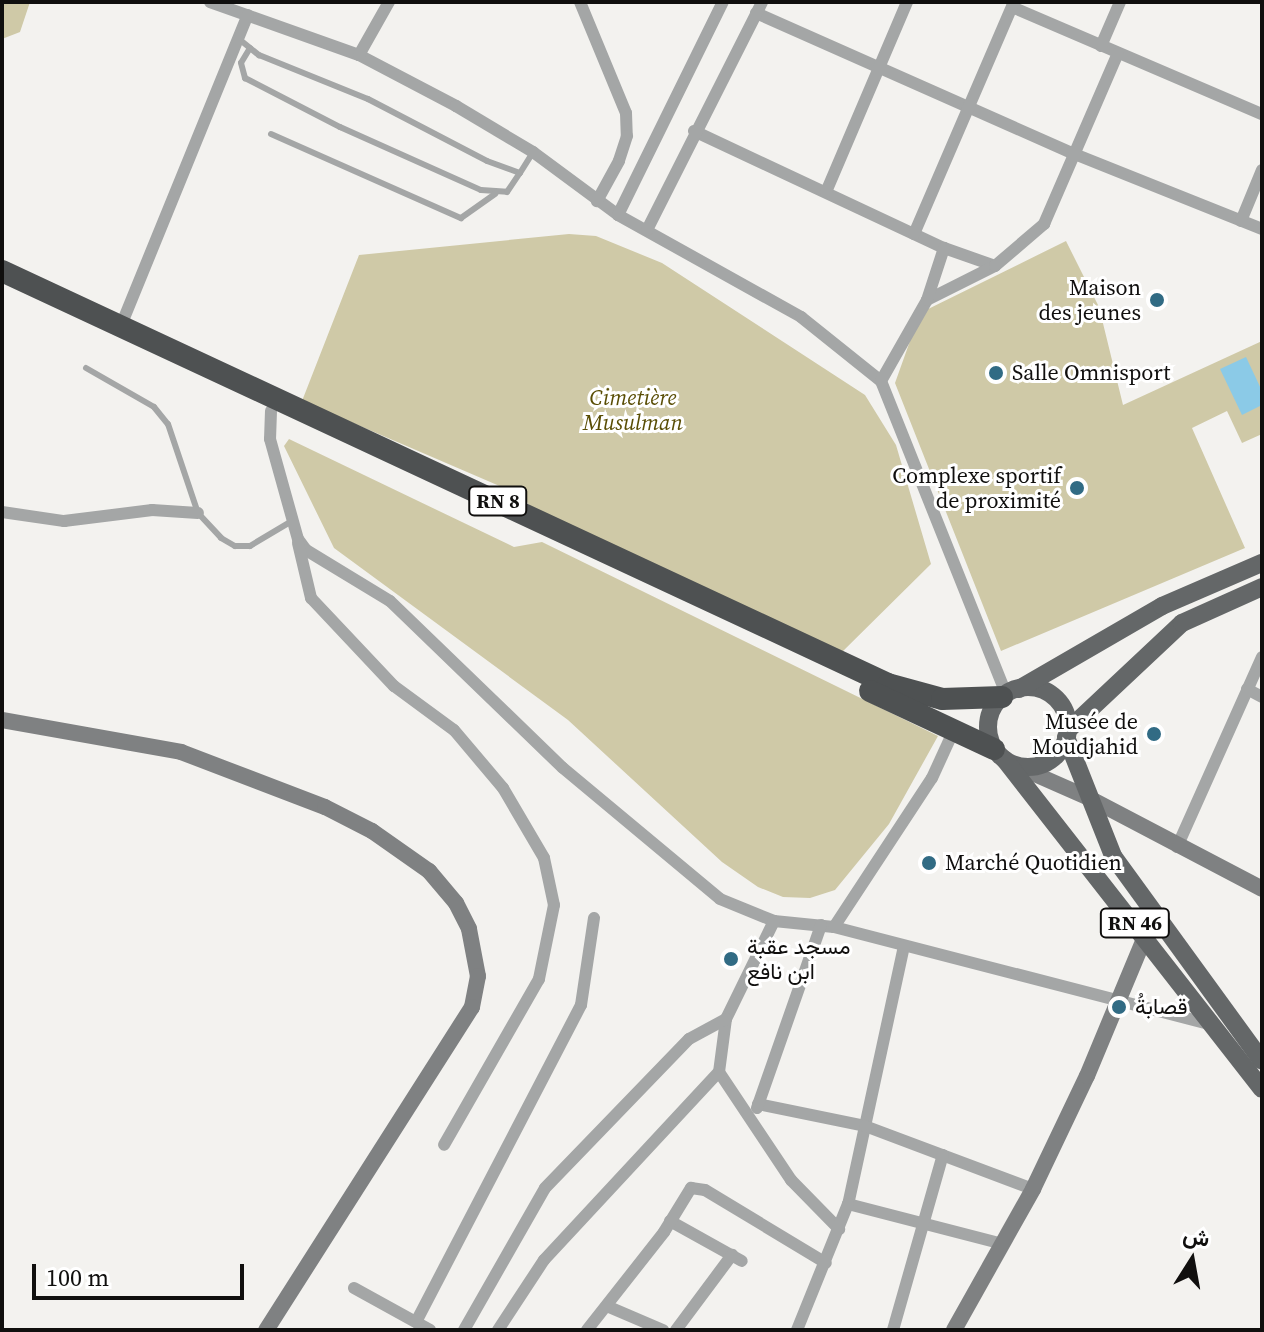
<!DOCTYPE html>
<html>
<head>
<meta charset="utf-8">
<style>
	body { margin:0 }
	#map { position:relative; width:1264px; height:1332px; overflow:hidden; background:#f3f2ef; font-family:"Source Serif 4",Vazirmatn,serif }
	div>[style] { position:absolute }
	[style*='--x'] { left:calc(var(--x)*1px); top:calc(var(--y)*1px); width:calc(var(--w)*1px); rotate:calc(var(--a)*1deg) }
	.green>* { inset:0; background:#cfc9a7 }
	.water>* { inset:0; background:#8bcae7 }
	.lane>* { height:6px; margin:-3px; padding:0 3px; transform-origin:3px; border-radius:3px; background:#a4a6a6 }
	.street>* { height:12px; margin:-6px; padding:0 6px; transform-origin:6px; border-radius:6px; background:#a4a6a6 }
	.secondary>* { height:16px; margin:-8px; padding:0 8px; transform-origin:8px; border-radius:8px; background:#7f8182 }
	.primary>* { height:18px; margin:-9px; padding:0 9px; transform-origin:9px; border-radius:9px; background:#646768 }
	.primary>.ring { margin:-9px; padding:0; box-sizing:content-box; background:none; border:18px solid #646768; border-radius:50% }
	.highway>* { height:22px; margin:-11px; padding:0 11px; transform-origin:11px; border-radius:11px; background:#4e5152 }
	.dots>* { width:22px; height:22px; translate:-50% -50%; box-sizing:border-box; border:4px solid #fff; border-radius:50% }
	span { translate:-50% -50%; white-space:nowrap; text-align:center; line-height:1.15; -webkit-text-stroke:6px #fff; paint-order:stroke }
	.shield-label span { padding:2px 6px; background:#fff; border:2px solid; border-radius:6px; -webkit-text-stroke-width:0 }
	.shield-label { font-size:20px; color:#100f0e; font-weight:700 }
	.poi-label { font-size:22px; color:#100f0e }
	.right { translate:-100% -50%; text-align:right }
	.left { translate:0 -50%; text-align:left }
	.park-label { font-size:22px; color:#594d04; font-style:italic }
	.frame { position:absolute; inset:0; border:4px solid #100f0e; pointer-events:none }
	.north { position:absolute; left:1152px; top:1220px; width:80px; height:80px; -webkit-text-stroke:6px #fff; paint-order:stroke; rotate:11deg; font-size:22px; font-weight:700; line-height:32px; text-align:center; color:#100f0e }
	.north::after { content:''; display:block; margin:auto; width:28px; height:36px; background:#100f0e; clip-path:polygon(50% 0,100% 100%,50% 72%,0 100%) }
	.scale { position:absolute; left:32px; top:1264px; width:212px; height:36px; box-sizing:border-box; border:4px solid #100f0e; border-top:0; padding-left:10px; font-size:24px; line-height:28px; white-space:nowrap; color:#100f0e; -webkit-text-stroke:6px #fff; paint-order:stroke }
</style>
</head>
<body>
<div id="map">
	<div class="green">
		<div style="clip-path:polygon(2px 2px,30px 2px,20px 32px,2px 39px)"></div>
		<div style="clip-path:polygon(569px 234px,596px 236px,662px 263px,865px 395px,896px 445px,931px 564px,838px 656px,538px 519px,523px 496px,302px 401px,359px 255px)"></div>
		<div style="clip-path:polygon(1066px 241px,1099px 307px,1123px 405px,1262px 341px,1262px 434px,1242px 443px,1227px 411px,1192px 428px,1245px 548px,1001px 651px,895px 383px,920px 313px)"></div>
		<div style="clip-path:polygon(289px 439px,514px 547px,542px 542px,938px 736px,889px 824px,835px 890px,810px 898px,783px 897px,758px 887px,722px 862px,568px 720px,334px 548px,284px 446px)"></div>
	</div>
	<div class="water">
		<div style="clip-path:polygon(1246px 357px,1262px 391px,1262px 405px,1242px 415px,1220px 369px)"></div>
	</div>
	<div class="lane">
		<div style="--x:239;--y:39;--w:26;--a:39"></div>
		<div style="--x:259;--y:55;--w:118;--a:22"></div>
		<div style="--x:368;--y:99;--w:134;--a:27.5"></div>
		<div style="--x:487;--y:161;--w:35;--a:20"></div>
		<div style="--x:520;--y:173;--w:25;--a:-58"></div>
		<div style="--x:250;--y:48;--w:17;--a:121"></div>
		<div style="--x:241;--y:63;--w:16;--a:75"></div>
		<div style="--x:245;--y:78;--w:107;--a:27.3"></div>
		<div style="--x:340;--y:127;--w:154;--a:24.1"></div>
		<div style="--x:481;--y:190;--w:26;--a:4"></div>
		<div style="--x:507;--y:192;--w:23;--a:-56"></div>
		<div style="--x:271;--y:134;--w:208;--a:23.9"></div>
		<div style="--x:461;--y:218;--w:42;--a:-35.2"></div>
		<div style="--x:86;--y:368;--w:78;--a:29.8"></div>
		<div style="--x:154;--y:407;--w:22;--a:51"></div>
		<div style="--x:168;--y:424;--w:94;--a:71.4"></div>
		<div style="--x:198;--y:513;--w:34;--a:47"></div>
		<div style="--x:221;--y:538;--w:16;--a:30"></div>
		<div style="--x:235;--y:546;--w:15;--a:0"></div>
		<div style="--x:250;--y:546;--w:49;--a:-30.8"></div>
	</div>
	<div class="street">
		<div style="--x:210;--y:2;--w:158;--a:19.6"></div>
		<div style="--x:359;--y:55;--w:110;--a:27.7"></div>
		<div style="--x:456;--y:106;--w:90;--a:30.9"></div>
		<div style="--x:533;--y:152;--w:106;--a:36.5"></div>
		<div style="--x:618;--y:215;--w:210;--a:29.1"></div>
		<div style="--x:801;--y:317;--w:102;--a:38.7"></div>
		<div style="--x:881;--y:381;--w:337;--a:68.2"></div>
		<div style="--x:580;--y:2;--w:120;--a:67.5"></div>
		<div style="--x:626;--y:113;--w:23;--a:88"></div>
		<div style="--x:627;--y:136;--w:26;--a:108"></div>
		<div style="--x:619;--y:161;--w:46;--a:118.8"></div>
		<div style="--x:1012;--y:7;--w:272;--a:23.2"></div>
		<div style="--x:756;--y:13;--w:351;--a:23.9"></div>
		<div style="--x:1077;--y:155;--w:199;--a:21.8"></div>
		<div style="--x:1101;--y:46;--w:48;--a:-66.6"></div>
		<div style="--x:359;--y:55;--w:61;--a:-60.5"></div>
		<div style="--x:694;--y:131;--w:276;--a:25.1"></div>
		<div style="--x:944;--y:248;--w:54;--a:19.4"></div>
		<div style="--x:826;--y:192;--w:207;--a:-66.9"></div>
		<div style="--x:618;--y:215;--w:237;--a:-63.8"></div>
		<div style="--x:1241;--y:221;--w:55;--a:-67.6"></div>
		<div style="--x:647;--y:230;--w:255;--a:-63.2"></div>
		<div style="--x:914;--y:234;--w:253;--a:-66.7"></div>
		<div style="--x:927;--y:300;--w:76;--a:-26.6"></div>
		<div style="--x:995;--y:266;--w:65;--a:-40.6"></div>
		<div style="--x:1044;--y:224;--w:186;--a:-66.6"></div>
		<div style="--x:120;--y:328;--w:338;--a:-67.8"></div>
		<div style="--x:881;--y:381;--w:93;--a:-60.4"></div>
		<div style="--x:927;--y:300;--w:55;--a:-71.9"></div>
		<div style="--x:271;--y:411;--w:28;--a:92"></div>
		<div style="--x:270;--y:439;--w:104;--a:74.4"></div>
		<div style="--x:298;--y:539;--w:14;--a:54"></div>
		<div style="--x:306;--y:550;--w:98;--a:31.3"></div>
		<div style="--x:390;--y:601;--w:240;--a:44"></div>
		<div style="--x:563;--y:768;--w:204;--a:39.8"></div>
		<div style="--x:720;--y:899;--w:58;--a:22.2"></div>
		<div style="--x:774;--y:921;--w:60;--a:5.7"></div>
		<div style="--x:834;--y:927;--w:390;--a:14.5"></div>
		<div style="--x:2;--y:512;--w:63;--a:8.3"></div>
		<div style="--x:64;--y:521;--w:89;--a:-7.1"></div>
		<div style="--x:152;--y:510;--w:46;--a:3.7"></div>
		<div style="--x:298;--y:543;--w:57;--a:76.7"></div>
		<div style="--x:311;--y:598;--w:121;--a:46.7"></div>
		<div style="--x:394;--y:686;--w:74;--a:36.3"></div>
		<div style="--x:454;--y:730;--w:76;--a:49.8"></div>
		<div style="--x:503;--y:788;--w:81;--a:59.6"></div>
		<div style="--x:544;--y:858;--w:48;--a:78"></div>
		<div style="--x:554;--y:905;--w:76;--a:101.5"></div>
		<div style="--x:539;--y:979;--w:191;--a:119.8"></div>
		<div style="--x:1247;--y:689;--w:17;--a:28"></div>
		<div style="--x:1177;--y:847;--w:208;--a:-65.9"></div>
		<div style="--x:774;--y:921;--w:109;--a:116.1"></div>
		<div style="--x:726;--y:1019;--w:53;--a:97.5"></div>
		<div style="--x:719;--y:1072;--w:130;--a:56.3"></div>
		<div style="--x:791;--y:1180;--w:69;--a:45.6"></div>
		<div style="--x:834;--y:927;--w:178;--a:-56.7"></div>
		<div style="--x:932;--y:778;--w:53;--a:-65.4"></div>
		<div style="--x:904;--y:946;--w:264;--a:102.2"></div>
		<div style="--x:848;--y:1204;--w:160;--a:14.5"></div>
		<div style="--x:758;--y:1104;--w:109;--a:11.6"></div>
		<div style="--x:865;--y:1126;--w:179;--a:20.6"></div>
		<div style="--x:757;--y:1108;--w:194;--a:-70.7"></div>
		<div style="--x:670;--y:1221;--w:82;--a:29.1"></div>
		<div style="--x:354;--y:1288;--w:87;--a:28.9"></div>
		<div style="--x:609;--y:1307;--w:59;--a:23.1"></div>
		<div style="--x:416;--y:1322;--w:357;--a:-62.5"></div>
		<div style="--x:581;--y:1005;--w:88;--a:-81.5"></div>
		<div style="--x:464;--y:1330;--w:163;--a:-60.3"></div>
		<div style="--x:545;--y:1188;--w:207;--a:-46"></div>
		<div style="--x:689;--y:1039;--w:42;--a:-28.4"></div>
		<div style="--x:498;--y:1330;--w:84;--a:-56.7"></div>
		<div style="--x:544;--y:1260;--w:257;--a:-47.1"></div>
		<div style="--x:587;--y:1330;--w:125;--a:-51.8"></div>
		<div style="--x:664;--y:1232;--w:52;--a:-58.5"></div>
		<div style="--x:691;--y:1188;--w:14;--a:8"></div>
		<div style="--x:705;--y:1190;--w:141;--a:31.1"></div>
		<div style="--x:676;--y:1330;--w:94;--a:-53.3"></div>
		<div style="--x:797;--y:1330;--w:136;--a:-68"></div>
		<div style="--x:893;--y:1330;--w:182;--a:-74.1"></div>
	</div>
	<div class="secondary">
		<div style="--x:2;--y:720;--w:182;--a:10.1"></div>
		<div style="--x:181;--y:752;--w:154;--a:20.9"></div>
		<div style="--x:325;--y:807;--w:53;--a:27.1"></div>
		<div style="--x:372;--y:831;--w:70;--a:35.1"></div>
		<div style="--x:429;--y:871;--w:42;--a:49.8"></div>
		<div style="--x:456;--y:903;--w:29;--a:63"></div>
		<div style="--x:469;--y:929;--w:48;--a:79.2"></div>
		<div style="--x:478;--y:976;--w:32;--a:101"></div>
		<div style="--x:472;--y:1007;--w:383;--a:122.5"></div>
		<div style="--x:1014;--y:765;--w:82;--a:23.7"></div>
		<div style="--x:1089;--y:798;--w:195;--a:27.7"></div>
		<div style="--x:954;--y:1330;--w:162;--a:-60.7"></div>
		<div style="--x:1033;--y:1189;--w:125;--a:-64.5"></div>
		<div style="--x:1087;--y:1076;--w:151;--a:-67.4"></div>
		<div style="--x:1145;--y:937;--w:18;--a:-43"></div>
	</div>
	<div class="primary">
		<div class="ring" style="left:988px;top:687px;width:62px;height:62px"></div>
		<div style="--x:1019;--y:689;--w:165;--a:-30.1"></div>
		<div style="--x:1162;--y:606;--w:109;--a:-23.3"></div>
		<div style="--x:1068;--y:730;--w:156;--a:-43.2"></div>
		<div style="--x:1182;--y:623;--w:88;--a:-24.2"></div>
		<div style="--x:1066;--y:737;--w:128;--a:68.4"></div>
		<div style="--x:1113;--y:856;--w:253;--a:54"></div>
		<div style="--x:1005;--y:760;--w:417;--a:52"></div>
	</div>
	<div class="highway">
		<div style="--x:2;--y:271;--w:978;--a:24.99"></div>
		<div style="--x:888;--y:684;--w:56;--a:15.5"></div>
		<div style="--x:942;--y:699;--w:60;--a:-1.9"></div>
		<div style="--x:870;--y:691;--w:137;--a:25.1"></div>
	</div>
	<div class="dots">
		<div style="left:1157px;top:300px;background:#316b84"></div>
		<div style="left:996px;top:373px;background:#316b84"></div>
		<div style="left:1077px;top:488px;background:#316b84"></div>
		<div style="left:1154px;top:734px;background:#316b84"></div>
		<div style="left:929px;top:863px;background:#316b84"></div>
		<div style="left:731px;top:959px;background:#316b84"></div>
		<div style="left:1119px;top:1007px;background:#316b84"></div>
	</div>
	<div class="shield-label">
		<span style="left:498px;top:501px">RN 8</span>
		<span style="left:1135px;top:923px">RN 46</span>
	</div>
	<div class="poi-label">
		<span class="right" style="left:1141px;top:300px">Maison<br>des jeunes</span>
		<span class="left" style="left:1012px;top:373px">Salle Omnisport</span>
		<span class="right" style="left:1061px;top:488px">Complexe sportif<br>de proximité</span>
		<span class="right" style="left:1138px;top:734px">Musée de<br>Moudjahid</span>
		<span class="left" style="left:945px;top:863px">Marché Quotidien</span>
		<span class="left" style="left:747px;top:959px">مسجد عقبة<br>ابن نافع</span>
		<span class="left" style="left:1135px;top:1007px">قصابةُ</span>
	</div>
	<div class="park-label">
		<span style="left:633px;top:410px">Cimetière<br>Musulman</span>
	</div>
	<div class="frame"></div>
	<div class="north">ش</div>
	<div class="scale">100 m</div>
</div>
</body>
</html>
